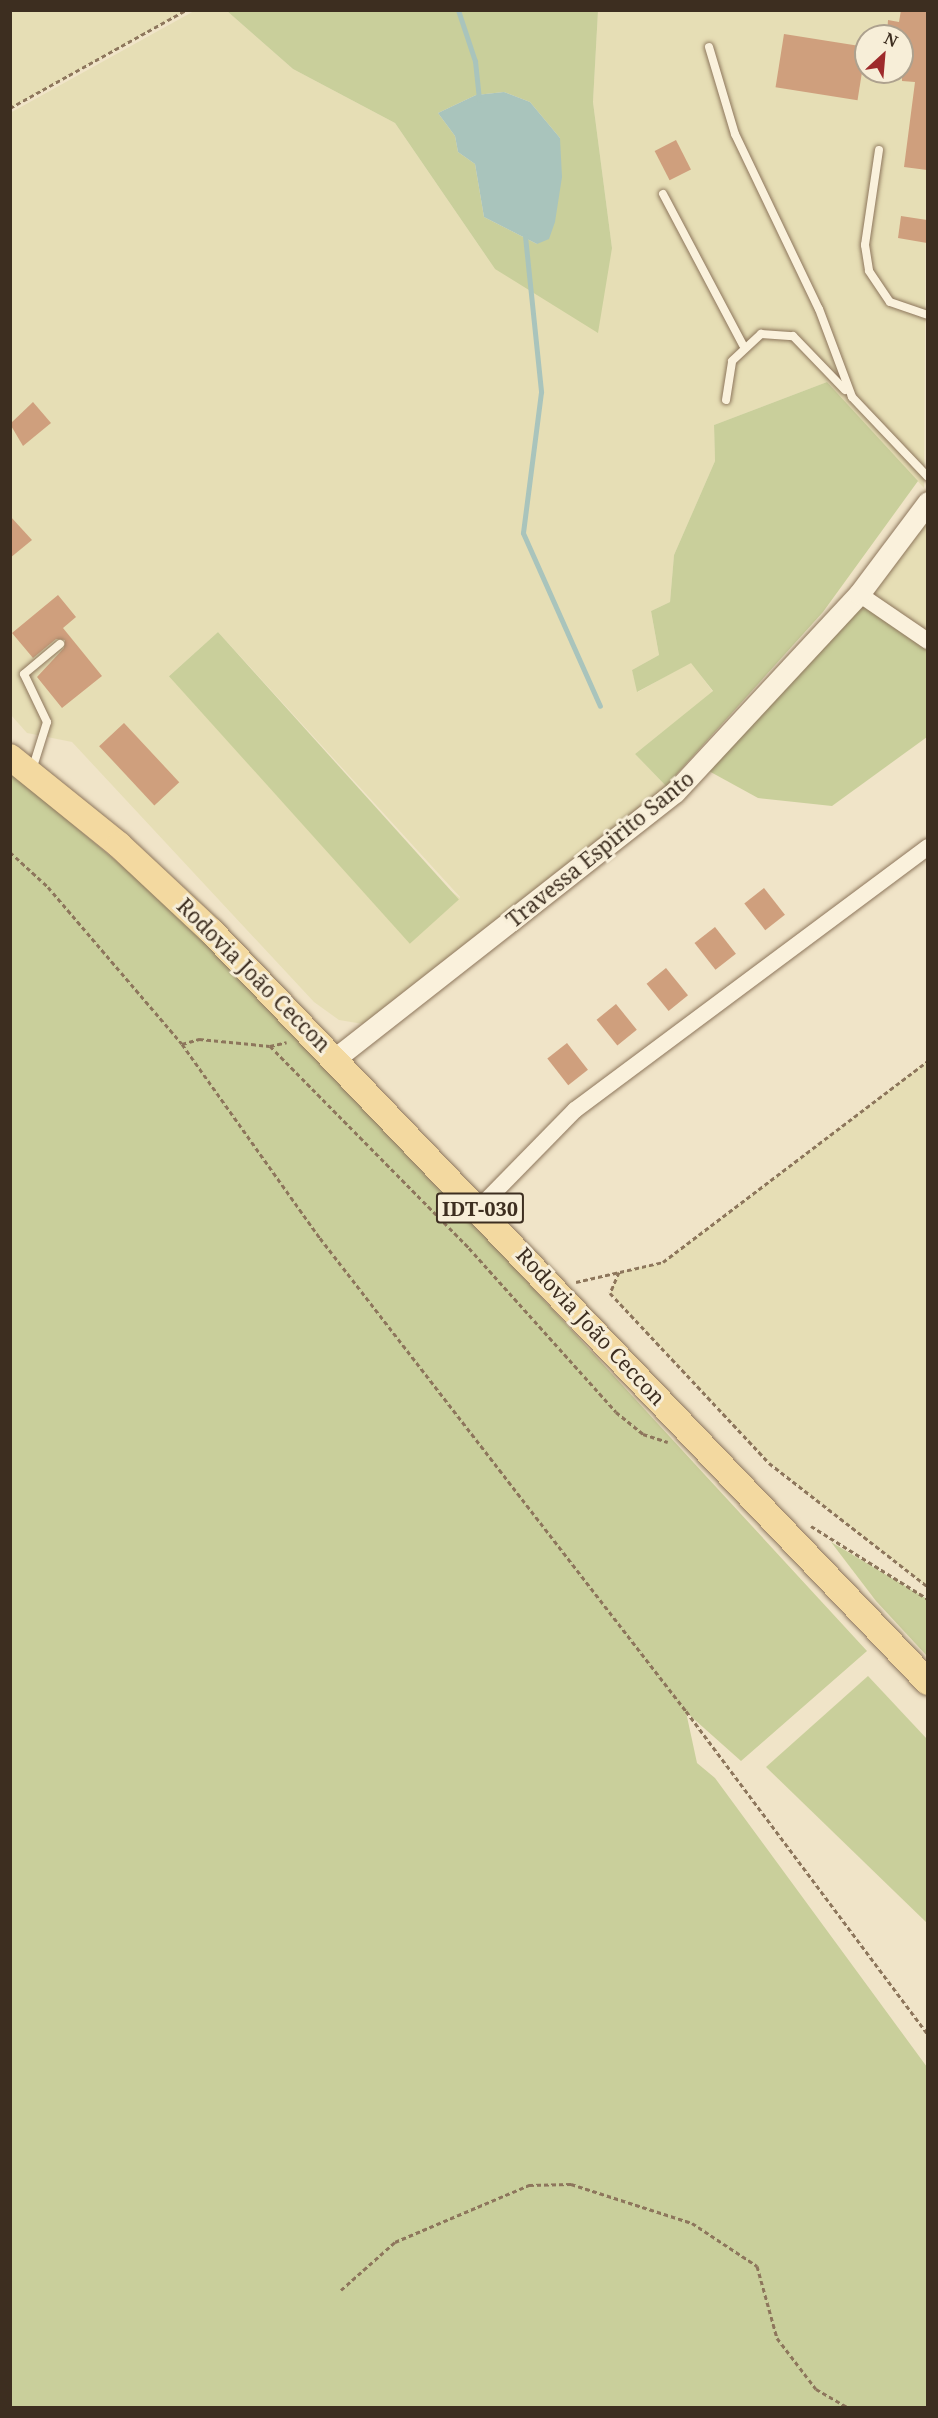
<!DOCTYPE html>
<html>
<head>
<meta charset="utf-8">
<style>
	body { margin:0 }
	#map { position:relative; width:938px; height:2418px; overflow:hidden; background:#f0e4c8; font-family:"Noto Serif",serif }
	div>[style] { position:absolute }
	[style*='--x'] { left:calc(var(--x)*1px); top:calc(var(--y)*1px); width:calc(var(--w)*1px); rotate:calc(var(--a)*1deg) }
	.farmland>* { inset:0; background:#e6deb5 }
	.green>* { inset:0; background:#c9cf9b; transform-origin:0 0 }
	.water>* { inset:0; background:#a9c4bc }
	.stream>* { height:5px; margin:-2.5px; padding:0 2.5px; transform-origin:2.5px; border-radius:2.5px; background:#a9c4bc }
	.building>* { inset:0; background:#cf9f7d; transform-origin:0 0 }
	.path>* { height:3px; margin-top:-1.5px; transform-origin:0; background:repeating-linear-gradient(90deg,#8d765c 0 4.5px,transparent 0 7.5px) }
	.roads { filter:drop-shadow(0 0 2px #8d765c) drop-shadow(0 0 2px #8d765c) }
	.service>* { height:8px; margin:-4px; padding:0 4px; transform-origin:4px; border-radius:4px; background:#faf1dc }
	.minor>* { height:16px; margin:-8px; padding:0 8px; transform-origin:8px; border-radius:8px; background:#faf1dc }
	.tertiary>* { height:21px; margin:-10.5px; padding:0 10.5px; transform-origin:10.5px; border-radius:10.5px; background:#faf1dc }
	.primary>* { height:26px; margin:-13px; padding:0 13px; transform-origin:13px; border-radius:13px; background:#f3d9a0 }
	span { translate:-50% -50%; white-space:nowrap; text-align:center; line-height:1.15; -webkit-text-stroke:6px #f7eed8; paint-order:stroke }
	.shield-label span { padding:2px 4px; background:#f7eed8; border:2px solid; border-radius:4px; -webkit-text-stroke-width:0 }
	.shield-label { font-size:20px; color:#3d2e20; font-weight:700 }
	.street-label { font-size:21px; color:#3d2e20 }
	.frame { position:absolute; inset:0; border:12px solid #3d2e20; pointer-events:none }
	.north { position:absolute; left:854px; top:24px; width:60px; height:60px; box-sizing:border-box; background:#f7eed8; border:2px solid #ada18e; border-radius:50%; rotate:26deg; font-size:16px; font-weight:700; line-height:24px; text-align:center; color:#3d2e20 }
	.north::after { content:''; display:block; margin:auto; width:21px; height:27px; background:#9e2a2b; clip-path:polygon(50% 0,100% 100%,50% 72%,0 100%) }
</style>
</head>
<body>
<div id="map">
	<div class="farmland">
		<div style="clip-path:polygon(11px 10px,186px 10px,186px 11px,11px 108px)"></div>
		<div style="clip-path:polygon(evenodd,194px 11px,227px 11px,293px 69px,395px 123px,495px 269px,612px 248px,593px 102px,598px 11px,927px 11px,924px 488px,827px 382px,714px 425px,715px 461px,674px 555px,670px 602px,651px 611px,659px 655px,632px 670px,638px 692px,691px 662px,713px 692px,635px 754px,666px 786px,363px 1024px,339px 1020px,314px 1002px,72px 742px,27px 733px,11px 715px,10px 113px,194px 11px,866px 36px,902px 36px,902px 72px,866px 72px,866px 36px,194px 11px,218px 632px,460px 897px,460px 898px,169px 676px,218px 632px)"></div>
		<div style="clip-path:polygon(927px 502px,927px 641px,859px 594px)"></div>
		<div style="clip-path:polygon(927px 1061px,927px 1587px,769px 1463px,610px 1293px,619px 1272px,663px 1262px)"></div>
	</div>
	<div class="green">
		<div style="clip-path:polygon(evenodd,227px 11px,598px 11px,593px 102px,612px 248px,598px 333px,495px 269px,395px 123px,293px 69px,227px 11px,504px 92px,530px 102px,560px 138px,537px 244px,484px 217px,475px 164px,458px 152px,455px 136px,438px 113px,476px 95px,504px 92px)"></div>
		<div style="clip-path:polygon(827px 382px,918px 481px,823px 612px,666px 786px,635px 754px,713px 691px,691px 663px,637px 692px,632px 670px,659px 655px,651px 611px,670px 602px,674px 555px,715px 461px,714px 425px)"></div>
		<div style="clip-path:polygon(862px 603px,927px 650px,927px 737px,832px 806px,758px 798px,707px 770px)"></div>
		<div style="left:218px;top:632px;width:360px;height:66px;rotate:48deg"></div>
		<div style="clip-path:polygon(10px 772px,164px 901px,301px 1036px,867px 1651px,741px 1761px,686px 1712px,697px 1763px,715px 1778px,927px 2067px,927px 2407px,11px 2407px)"></div>
		<div style="clip-path:polygon(831px 1542px,927px 1599px,927px 1656px,876px 1601px)"></div>
		<div style="clip-path:polygon(868px 1676px,927px 1739px,927px 1923px,766px 1767px)"></div>
	</div>
	<div class="water">
		<div style="clip-path:polygon(504px 92px,530px 102px,560px 138px,562px 177px,555px 222px,549px 239px,537px 244px,484px 217px,475px 164px,458px 152px,455px 136px,438px 113px,476px 95px)"></div>
	</div>
	<div class="stream">
		<div style="--x:458;--y:10;--w:54;--a:71.6"></div>
		<div style="--x:475;--y:61;--w:39;--a:84"></div>
		<div style="--x:525;--y:236;--w:157;--a:84.1"></div>
		<div style="--x:541;--y:392;--w:142;--a:97.3"></div>
		<div style="--x:523;--y:533;--w:189;--a:66"></div>
	</div>
	<div class="building">
		<div style="clip-path:polygon(901px 10px,927px 10px,927px 170px,904px 167px,915px 82px,902px 81px,902px 36px,887px 36px,888px 20px,899px 22px)"></div>
		<div style="left:784px;top:34px;width:83px;height:54px;rotate:9deg"></div>
		<div style="left:676px;top:140px;width:33px;height:24px;rotate:63deg"></div>
		<div style="clip-path:polygon(901px 216px,927px 220px,927px 243px,898px 238px)"></div>
		<div style="clip-path:polygon(33px 402px,51px 423px,23px 446px,10px 424px)"></div>
		<div style="clip-path:polygon(10px 516px,32px 540px,10px 558px)"></div>
		<div style="clip-path:polygon(58px 595px,76px 617px,63px 628px,102px 676px,62px 708px,37px 677px,64px 648px,65px 640px,56px 639px,33px 658px,12px 633px)"></div>
		<div style="left:124px;top:723px;width:81px;height:34px;rotate:47deg"></div>
		<div style="left:764px;top:888px;width:34px;height:25px;rotate:52deg"></div>
		<div style="left:715px;top:927px;width:34px;height:26px;rotate:52deg"></div>
		<div style="left:666px;top:968px;width:35px;height:25px;rotate:51deg"></div>
		<div style="left:616px;top:1004px;width:33px;height:25px;rotate:51deg"></div>
		<div style="left:567px;top:1043px;width:34px;height:25px;rotate:52deg"></div>
	</div>
	<div class="path">
		<div style="--x:10;--y:108;--w:201;--a:-29.1"></div>
		<div style="--x:10;--y:852;--w:52;--a:42.6"></div>
		<div style="--x:48;--y:887;--w:206;--a:49.5"></div>
		<div style="--x:182;--y:1044;--w:238;--a:54.6"></div>
		<div style="--x:320;--y:1238;--w:598;--a:52.27"></div>
		<div style="--x:686;--y:1711;--w:404;--a:53.2"></div>
		<div style="--x:182;--y:1044;--w:18;--a:-16"></div>
		<div style="--x:199;--y:1039;--w:71;--a:5.6"></div>
		<div style="--x:270;--y:1046;--w:17;--a:-13"></div>
		<div style="--x:270;--y:1046;--w:284;--a:45.4"></div>
		<div style="--x:469;--y:1248;--w:220;--a:48.1"></div>
		<div style="--x:616;--y:1412;--w:35;--a:39"></div>
		<div style="--x:643;--y:1434;--w:26;--a:18"></div>
		<div style="--x:619;--y:1272;--w:23;--a:113"></div>
		<div style="--x:610;--y:1293;--w:233;--a:46.9"></div>
		<div style="--x:769;--y:1463;--w:202;--a:37.9"></div>
		<div style="--x:576;--y:1282;--w:89;--a:-12.9"></div>
		<div style="--x:663;--y:1262;--w:333;--a:-37.2"></div>
		<div style="--x:811;--y:1526;--w:138;--a:32"></div>
		<div style="--x:341;--y:2290;--w:72;--a:-41.6"></div>
		<div style="--x:395;--y:2242;--w:146;--a:-23"></div>
		<div style="--x:529;--y:2185;--w:42;--a:-1.4"></div>
		<div style="--x:571;--y:2184;--w:127;--a:17.9"></div>
		<div style="--x:692;--y:2223;--w:78;--a:33.5"></div>
		<div style="--x:757;--y:2266;--w:75;--a:74.5"></div>
		<div style="--x:777;--y:2338;--w:64;--a:52.6"></div>
		<div style="--x:816;--y:2389;--w:38;--a:30"></div>
	</div>
	<div class="roads">
		<div class="service">
			<div style="--x:709;--y:47;--w:91;--a:73.4"></div>
			<div style="--x:735;--y:134;--w:194;--a:64.4"></div>
			<div style="--x:819;--y:309;--w:94;--a:69.4"></div>
			<div style="--x:852;--y:397;--w:110;--a:46.5"></div>
			<div style="--x:879;--y:150;--w:96;--a:98.4"></div>
			<div style="--x:865;--y:245;--w:26;--a:81"></div>
			<div style="--x:869;--y:271;--w:37;--a:56"></div>
			<div style="--x:890;--y:302;--w:40;--a:18.9"></div>
			<div style="--x:663;--y:194;--w:171;--a:62.1"></div>
			<div style="--x:726;--y:400;--w:39;--a:-81"></div>
			<div style="--x:732;--y:361;--w:40;--a:-43"></div>
			<div style="--x:761;--y:334;--w:32;--a:4"></div>
			<div style="--x:793;--y:336;--w:75;--a:46.1"></div>
			<div style="--x:32;--y:770;--w:50;--a:-72.6"></div>
			<div style="--x:47;--y:722;--w:53;--a:-115.6"></div>
			<div style="--x:24;--y:674;--w:47;--a:-39.8"></div>
		</div>
		<div class="minor">
			<div style="--x:859;--y:594;--w:83;--a:34.3"></div>
			<div style="--x:479;--y:1208;--w:137;--a:-45.6"></div>
			<div style="--x:575;--y:1110;--w:440;--a:-36.7"></div>
		</div>
		<div class="tertiary">
			<div style="--x:337;--y:1057;--w:429;--a:-38.1"></div>
			<div style="--x:675;--y:792;--w:270;--a:-47.1"></div>
			<div style="--x:859;--y:594;--w:115;--a:-53.1"></div>
		</div>
		<div class="primary">
			<div style="--x:10;--y:757;--w:140;--a:38.9"></div>
			<div style="--x:119;--y:845;--w:126;--a:43.1"></div>
			<div style="--x:211;--y:931;--w:1038;--a:46.33"></div>
		</div>
	</div>
	<div class="shield-label">
		<span style="left:480px;top:1208px">IDT-030</span>
	</div>
	<div class="street-label">
		<span style="left:600px;top:849px;rotate:-39deg">Travessa Espirito Santo</span>
		<span style="left:254px;top:975px;rotate:45deg">Rodovia João Ceccon</span>
		<span style="left:591px;top:1326px;rotate:47deg">Rodovia João Ceccon</span>
	</div>
	<div class="frame"></div>
	<div class="north">N</div>
</div>
</body>
</html>
